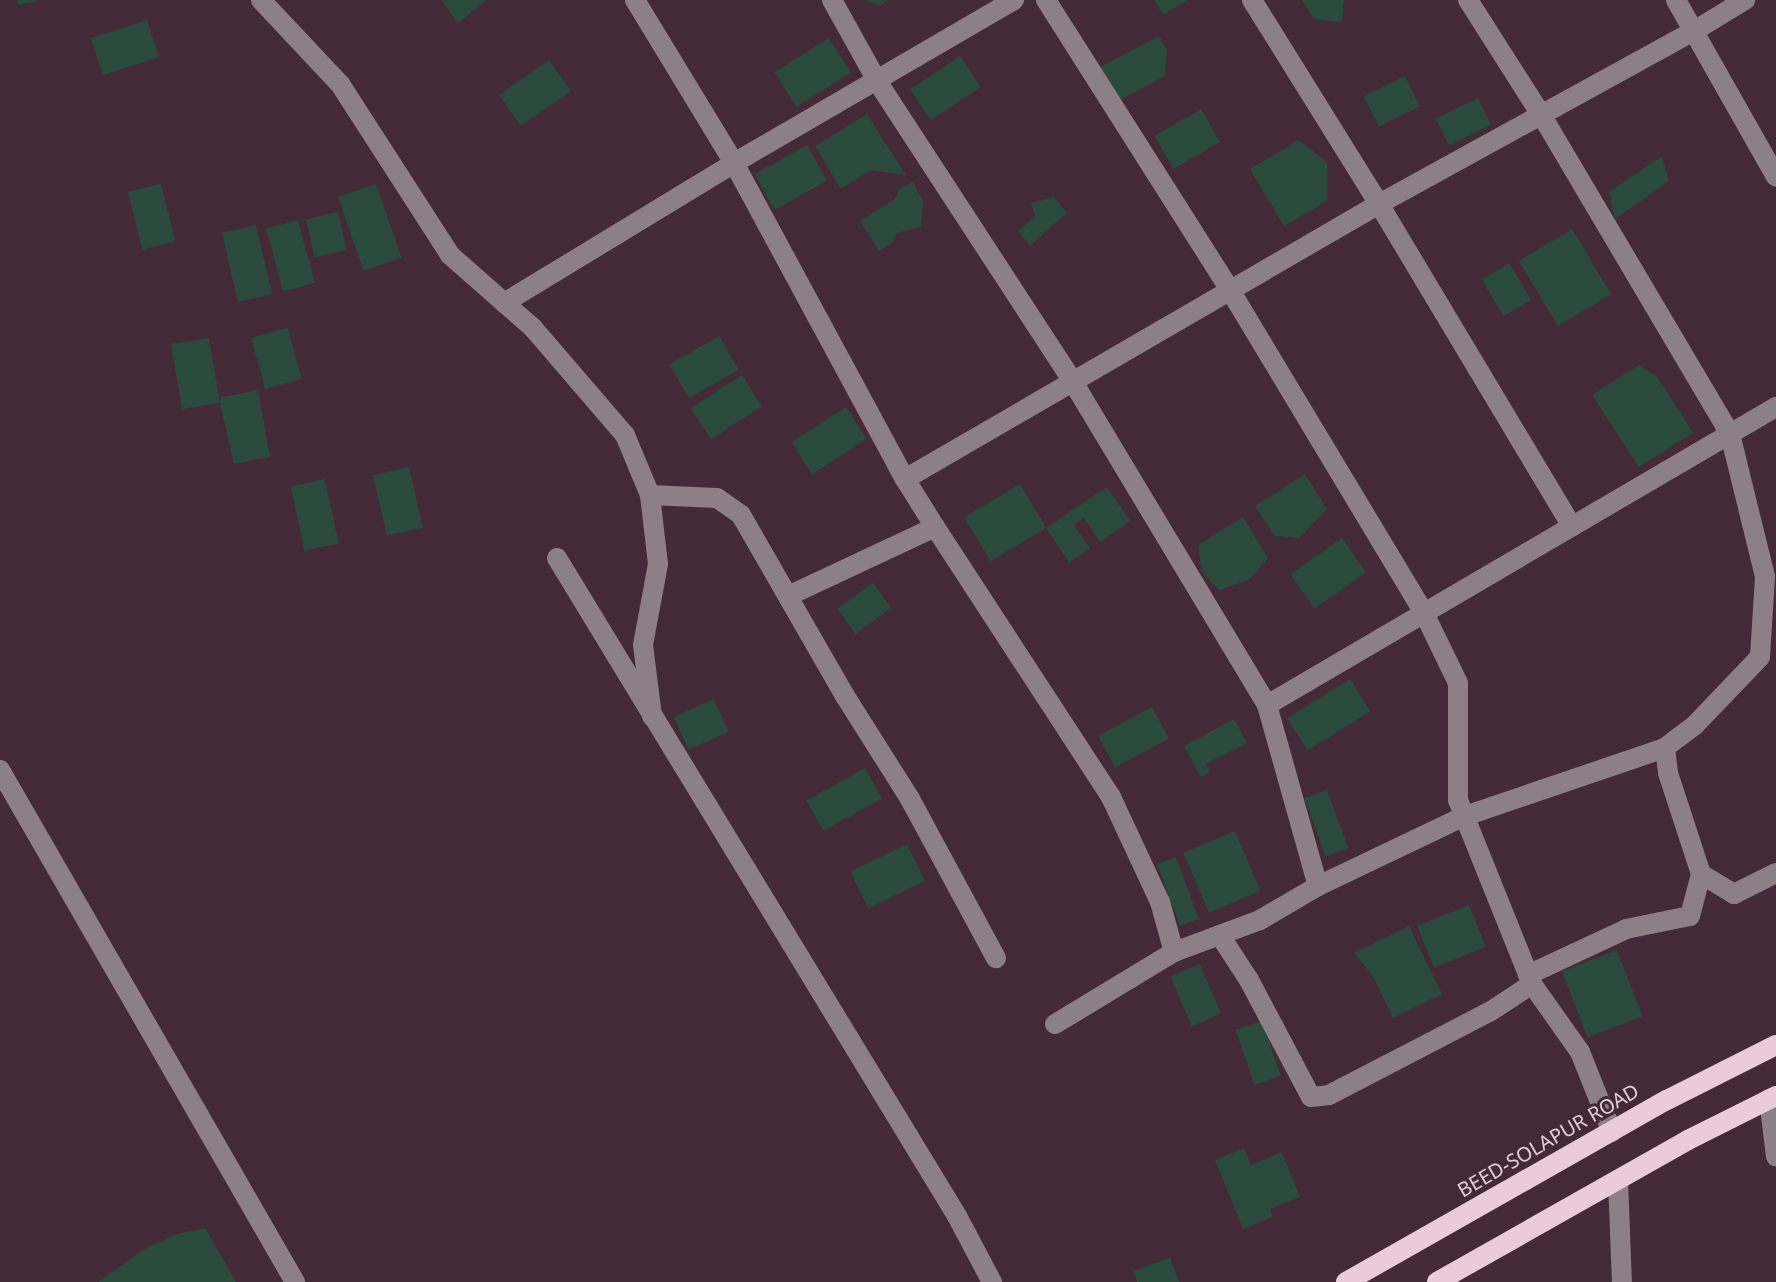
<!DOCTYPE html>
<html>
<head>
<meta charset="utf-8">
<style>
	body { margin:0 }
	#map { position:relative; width:1776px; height:1282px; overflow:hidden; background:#442937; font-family:"Noto Sans",sans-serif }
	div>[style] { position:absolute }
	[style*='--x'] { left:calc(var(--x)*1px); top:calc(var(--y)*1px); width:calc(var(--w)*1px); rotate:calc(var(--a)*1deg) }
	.building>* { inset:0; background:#2a4a3d; transform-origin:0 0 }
	.minor>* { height:20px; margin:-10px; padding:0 10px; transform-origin:10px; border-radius:10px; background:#8d7f86 }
	.major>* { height:20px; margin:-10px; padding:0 10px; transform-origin:10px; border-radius:10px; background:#e9cbda }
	span { translate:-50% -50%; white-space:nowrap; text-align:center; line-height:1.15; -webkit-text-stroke:6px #442937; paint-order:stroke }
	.street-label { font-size:20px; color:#e0ced6 }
</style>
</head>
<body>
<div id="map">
	<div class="building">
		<div style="clip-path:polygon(17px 0,36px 0,37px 1px,18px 5px)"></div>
		<div style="clip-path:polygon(441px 0,487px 0,458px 23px)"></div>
		<div style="clip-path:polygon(865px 0,888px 0,880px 6px)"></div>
		<div style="clip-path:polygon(1154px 0,1188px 0,1163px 15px)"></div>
		<div style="clip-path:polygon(1302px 0,1344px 0,1342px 22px,1314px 19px)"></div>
		<div style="left:147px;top:20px;width:39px;height:59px;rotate:72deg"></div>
		<div style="clip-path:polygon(1159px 36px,1167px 50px,1165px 76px,1118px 101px,1100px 67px)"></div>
		<div style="left:829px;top:38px;width:41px;height:64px;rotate:58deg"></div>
		<div style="left:960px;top:56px;width:37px;height:60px;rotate:56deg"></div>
		<div style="left:549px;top:60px;width:38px;height:61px;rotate:55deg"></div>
		<div style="left:1405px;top:76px;width:34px;height:46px;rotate:64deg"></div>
		<div style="left:1478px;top:98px;width:30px;height:47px;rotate:64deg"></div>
		<div style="left:1201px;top:109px;width:38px;height:54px;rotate:60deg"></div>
		<div style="clip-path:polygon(867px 114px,906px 175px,871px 170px,841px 189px,815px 146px)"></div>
		<div style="clip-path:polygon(1298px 140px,1327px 162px,1327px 201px,1284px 226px,1250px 169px)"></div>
		<div style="left:807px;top:145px;width:41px;height:60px;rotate:61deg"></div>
		<div style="clip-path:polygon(1662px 156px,1669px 181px,1615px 219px,1609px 192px)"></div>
		<div style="clip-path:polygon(913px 182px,923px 201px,921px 227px,896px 233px,893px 242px,879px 251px,860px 221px,895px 199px,899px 189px)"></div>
		<div style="left:161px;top:184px;width:59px;height:34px;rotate:76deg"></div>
		<div style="left:376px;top:184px;width:78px;height:40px;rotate:71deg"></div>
		<div style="clip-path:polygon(1054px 197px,1067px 213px,1030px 246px,1018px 231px,1035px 216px,1031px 203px)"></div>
		<div style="left:338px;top:212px;width:39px;height:33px;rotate:77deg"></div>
		<div style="left:298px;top:220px;width:65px;height:33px;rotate:75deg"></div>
		<div style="left:256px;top:225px;width:71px;height:35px;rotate:77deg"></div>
		<div style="left:1572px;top:229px;width:76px;height:62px;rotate:59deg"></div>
		<div style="left:1509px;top:263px;width:43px;height:32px;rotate:59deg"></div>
		<div style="left:288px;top:328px;width:53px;height:38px;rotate:75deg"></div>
		<div style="left:719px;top:336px;width:39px;height:57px;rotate:60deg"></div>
		<div style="clip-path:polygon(209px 338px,220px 403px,221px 397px,258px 390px,270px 457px,234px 464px,220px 403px,182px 409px,171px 344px)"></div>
		<div style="clip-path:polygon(1639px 365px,1657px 376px,1693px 433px,1639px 467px,1592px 395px)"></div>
		<div style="left:742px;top:375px;width:37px;height:61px;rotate:57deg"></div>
		<div style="left:846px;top:407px;width:38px;height:65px;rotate:57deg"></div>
		<div style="left:409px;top:467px;width:62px;height:37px;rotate:77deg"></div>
		<div style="clip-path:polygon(1305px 474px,1327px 509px,1299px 538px,1275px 536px,1255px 506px)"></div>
		<div style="left:325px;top:479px;width:66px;height:35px;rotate:78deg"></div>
		<div style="left:1020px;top:484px;width:51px;height:65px;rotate:59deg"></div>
		<div style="clip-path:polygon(1107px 487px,1130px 521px,1100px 542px,1084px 518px,1074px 525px,1090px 549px,1069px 562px,1046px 528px)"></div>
		<div style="clip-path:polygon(1243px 517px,1268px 558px,1249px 580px,1219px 590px,1202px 572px,1198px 545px)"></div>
		<div style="left:1342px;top:538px;width:42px;height:63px;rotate:55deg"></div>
		<div style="left:873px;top:583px;width:31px;height:44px;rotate:54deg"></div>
		<div style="left:1350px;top:679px;width:38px;height:74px;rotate:58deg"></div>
		<div style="left:714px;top:699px;width:36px;height:44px;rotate:66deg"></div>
		<div style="left:1152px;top:707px;width:36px;height:61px;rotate:62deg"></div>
		<div style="clip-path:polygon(1234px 719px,1247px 743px,1206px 764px,1210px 772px,1201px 777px,1184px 746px)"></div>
		<div style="left:865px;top:768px;width:35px;height:67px;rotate:61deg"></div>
		<div style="left:1327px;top:790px;width:62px;height:24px;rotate:70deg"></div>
		<div style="left:1235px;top:831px;width:65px;height:56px;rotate:67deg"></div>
		<div style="left:907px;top:844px;width:41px;height:63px;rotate:64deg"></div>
		<div style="left:1176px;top:857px;width:66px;height:20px;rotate:70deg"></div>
		<div style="left:1469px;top:905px;width:45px;height:56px;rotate:68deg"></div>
		<div style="clip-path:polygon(1409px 926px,1442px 994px,1393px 1018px,1373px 976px,1354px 953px)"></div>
		<div style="left:1617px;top:950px;width:71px;height:59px;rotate:69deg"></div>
		<div style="left:1200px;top:964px;width:54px;height:32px;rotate:67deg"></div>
		<div style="left:1262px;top:1021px;width:58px;height:28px;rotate:71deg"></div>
		<div style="clip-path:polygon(1244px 1148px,1251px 1165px,1282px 1152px,1300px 1197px,1270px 1209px,1273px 1217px,1243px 1229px,1215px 1160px)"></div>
		<div style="clip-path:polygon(205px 1228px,236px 1282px,98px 1282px,146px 1248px,177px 1234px)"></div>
		<div style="clip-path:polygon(1170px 1258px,1179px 1282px,1137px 1282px,1133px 1271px)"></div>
	</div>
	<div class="minor">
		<div style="--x:261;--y:0;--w:115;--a:46.8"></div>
		<div style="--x:340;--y:84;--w:203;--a:57.2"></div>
		<div style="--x:450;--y:255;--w:111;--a:41.3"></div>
		<div style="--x:533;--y:328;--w:141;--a:49.3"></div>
		<div style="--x:625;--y:435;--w:65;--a:67.4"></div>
		<div style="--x:650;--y:495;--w:69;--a:83.4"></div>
		<div style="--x:658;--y:564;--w:82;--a:100.5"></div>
		<div style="--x:643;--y:645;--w:72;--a:82.8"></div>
		<div style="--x:635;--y:0;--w:191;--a:58.7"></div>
		<div style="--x:734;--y:163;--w:359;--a:61.6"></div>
		<div style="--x:832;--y:0;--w:93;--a:60.9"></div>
		<div style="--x:877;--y:81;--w:359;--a:56.9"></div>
		<div style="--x:1073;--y:382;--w:377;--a:59"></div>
		<div style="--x:1267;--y:705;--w:188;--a:74.3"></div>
		<div style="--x:1046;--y:0;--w:343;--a:57.6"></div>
		<div style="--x:1230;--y:290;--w:377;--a:59"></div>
		<div style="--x:1424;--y:613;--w:78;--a:64.1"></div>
		<div style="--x:1458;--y:683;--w:117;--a:90"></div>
		<div style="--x:1458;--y:800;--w:198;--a:68.1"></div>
		<div style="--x:1532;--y:984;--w:83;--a:54.8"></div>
		<div style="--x:1580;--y:1052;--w:86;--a:68.2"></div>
		<div style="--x:1252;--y:0;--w:240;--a:58.1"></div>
		<div style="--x:1379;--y:204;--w:376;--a:59.1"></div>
		<div style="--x:1468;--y:0;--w:138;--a:57.5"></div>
		<div style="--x:1542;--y:116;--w:369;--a:59.4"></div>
		<div style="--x:1730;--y:434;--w:147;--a:76.2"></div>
		<div style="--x:1765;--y:577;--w:80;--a:93.6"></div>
		<div style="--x:1760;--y:657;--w:94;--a:133.7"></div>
		<div style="--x:1695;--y:725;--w:38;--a:143"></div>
		<div style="--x:1665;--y:748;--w:25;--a:83"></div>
		<div style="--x:1668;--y:773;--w:106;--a:71.9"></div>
		<div style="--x:1676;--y:0;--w:203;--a:60.5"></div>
		<div style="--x:504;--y:303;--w:269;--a:-31.3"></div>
		<div style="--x:734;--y:163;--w:324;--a:-30.2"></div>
		<div style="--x:650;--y:495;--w:67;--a:2.6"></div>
		<div style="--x:717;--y:498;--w:29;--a:35"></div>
		<div style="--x:741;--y:515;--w:209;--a:60.1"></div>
		<div style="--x:845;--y:696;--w:122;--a:57.7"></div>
		<div style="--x:910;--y:799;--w:181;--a:61.6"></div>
		<div style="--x:935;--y:527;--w:322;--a:56.9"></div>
		<div style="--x:1111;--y:797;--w:116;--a:65"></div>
		<div style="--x:1160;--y:902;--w:52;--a:74.4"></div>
		<div style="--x:557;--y:558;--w:770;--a:58.7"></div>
		<div style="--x:957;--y:1216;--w:75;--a:62.1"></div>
		<div style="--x:788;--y:596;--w:162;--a:-25.1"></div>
		<div style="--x:935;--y:527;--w:57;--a:-122"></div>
		<div style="--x:905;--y:479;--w:548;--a:-30.12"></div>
		<div style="--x:1379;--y:204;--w:359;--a:-28.8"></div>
		<div style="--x:1694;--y:31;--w:60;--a:-31.3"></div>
		<div style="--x:1267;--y:705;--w:590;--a:-30.35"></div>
		<div style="--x:0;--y:770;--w:591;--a:60.05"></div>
		<div style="--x:1221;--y:937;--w:51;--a:56.9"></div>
		<div style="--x:1249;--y:980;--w:132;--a:62.1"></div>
		<div style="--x:1311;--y:1097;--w:18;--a:-6"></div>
		<div style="--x:1329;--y:1095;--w:182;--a:-27.4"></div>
		<div style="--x:1491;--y:1011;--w:49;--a:-33.4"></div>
		<div style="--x:1528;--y:975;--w:108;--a:-25.1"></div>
		<div style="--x:1626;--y:929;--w:65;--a:-11.5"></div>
		<div style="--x:1690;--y:916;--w:43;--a:-75.3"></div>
		<div style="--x:1701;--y:874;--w:39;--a:31"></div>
		<div style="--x:1734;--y:894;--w:47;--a:-26.6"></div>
		<div style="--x:1055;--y:1024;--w:139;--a:-31.2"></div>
		<div style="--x:1174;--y:952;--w:92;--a:-20.4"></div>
		<div style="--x:1260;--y:920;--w:67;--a:-30.4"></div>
		<div style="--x:1318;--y:886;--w:163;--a:-25.5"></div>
		<div style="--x:1465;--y:816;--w:211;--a:-18.8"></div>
		<div style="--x:1769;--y:1099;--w:58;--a:83.1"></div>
		<div style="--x:1618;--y:1180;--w:102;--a:87.8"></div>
	</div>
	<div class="major">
		<div style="--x:1346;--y:1282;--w:369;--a:-29.6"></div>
		<div style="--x:1667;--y:1100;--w:122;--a:-26.8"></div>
		<div style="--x:1437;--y:1282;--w:288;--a:-29.5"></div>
		<div style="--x:1688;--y:1140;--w:98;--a:-26.6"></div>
	</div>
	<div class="street-label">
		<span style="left:1548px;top:1140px;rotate:-30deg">BEED-SOLAPUR ROAD</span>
	</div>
</div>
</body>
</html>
